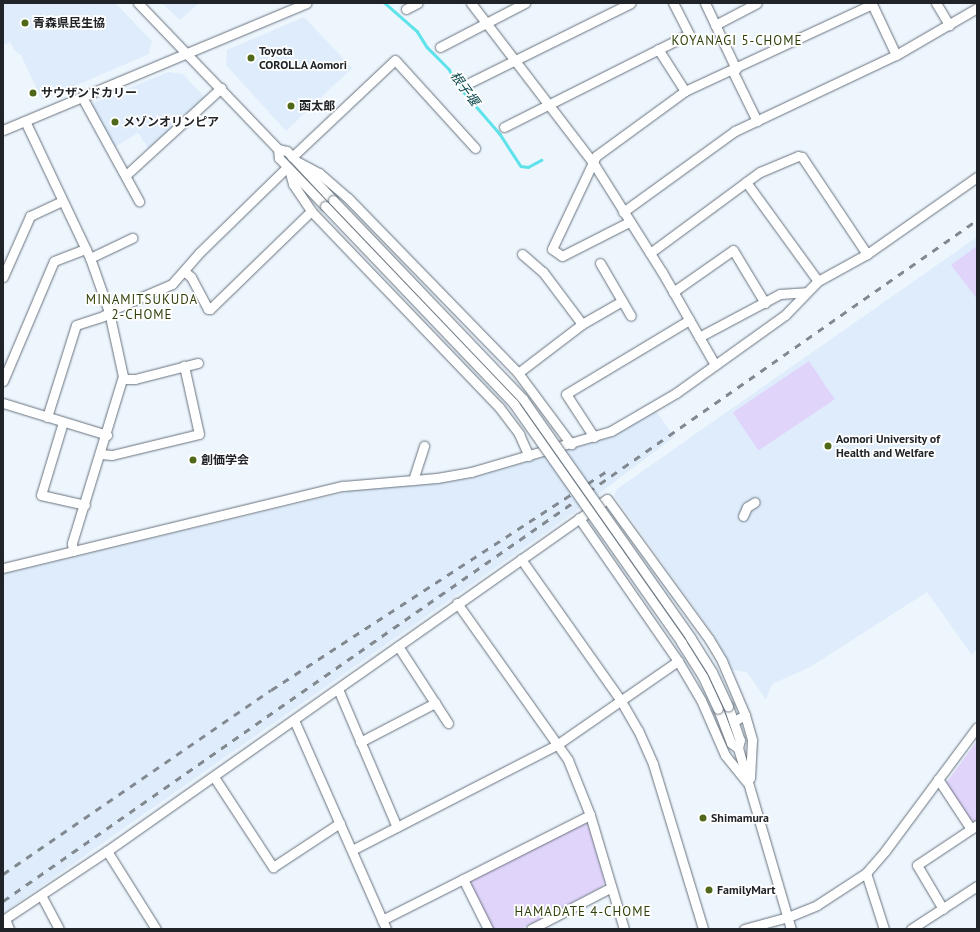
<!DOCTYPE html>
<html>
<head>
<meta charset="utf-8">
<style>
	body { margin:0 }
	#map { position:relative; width:980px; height:932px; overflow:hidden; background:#edf5fd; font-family:"PT Sans","Noto Sans JP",sans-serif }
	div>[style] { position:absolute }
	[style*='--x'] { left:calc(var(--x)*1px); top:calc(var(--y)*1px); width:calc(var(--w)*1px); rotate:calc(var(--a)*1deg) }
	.built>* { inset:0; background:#deecfb }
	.green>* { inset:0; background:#e1d4fb; transform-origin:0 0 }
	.stream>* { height:2.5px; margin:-1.25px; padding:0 1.25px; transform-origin:1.25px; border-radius:1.25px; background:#5ee3eb }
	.roads { filter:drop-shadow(0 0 1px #67727d) drop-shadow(0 0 1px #67727d) }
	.minor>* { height:9px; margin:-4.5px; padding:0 4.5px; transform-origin:4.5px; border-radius:4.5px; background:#fff }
	.rail>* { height:2.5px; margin-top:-1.25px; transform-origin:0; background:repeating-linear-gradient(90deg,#82888f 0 7px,transparent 0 14px) }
	.bridges { filter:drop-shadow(0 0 1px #67727d) drop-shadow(0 0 1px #67727d) }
	.minor-bridge>* { height:9px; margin:-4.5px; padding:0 4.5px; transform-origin:4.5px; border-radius:4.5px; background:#fff }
	.dots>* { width:11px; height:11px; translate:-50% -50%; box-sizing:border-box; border:2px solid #fff; border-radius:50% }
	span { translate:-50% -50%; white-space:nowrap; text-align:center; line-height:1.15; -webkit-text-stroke:3.5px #fff; paint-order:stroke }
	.poi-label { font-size:12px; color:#202429; font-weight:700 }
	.left { translate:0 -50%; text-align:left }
	.neighbourhood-label { font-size:13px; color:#2f410a; letter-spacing:1px }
	.water-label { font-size:13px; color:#07464a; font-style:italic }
	.frame { position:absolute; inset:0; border:4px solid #202429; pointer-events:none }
</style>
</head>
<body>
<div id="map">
	<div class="built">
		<div style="clip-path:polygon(3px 3px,115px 3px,152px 41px,149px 54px,42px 100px,21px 55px,15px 51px,10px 42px,3px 45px)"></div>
		<div style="clip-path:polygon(162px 3px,199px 3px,180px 20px)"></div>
		<div style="clip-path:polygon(304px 17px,352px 68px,286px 131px,226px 65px,227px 50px)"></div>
		<div style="clip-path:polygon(168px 72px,183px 74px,205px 98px,149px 149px,138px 133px,115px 147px,91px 104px)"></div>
		<div style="clip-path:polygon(977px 237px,977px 649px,972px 655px,927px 592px,810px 667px,772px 684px,766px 700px,747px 672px,733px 670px,715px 637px,614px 495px,617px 489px)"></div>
		<div style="clip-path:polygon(656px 411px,674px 437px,572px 514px,3px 913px,3px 574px,359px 489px,456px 481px,480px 476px,607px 438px)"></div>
	</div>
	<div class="green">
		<div style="clip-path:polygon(977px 246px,977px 299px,951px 265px)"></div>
		<div style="left:809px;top:361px;width:46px;height:92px;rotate:56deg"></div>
		<div style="clip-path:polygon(977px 741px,977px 820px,975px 821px,969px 820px,946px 783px)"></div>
		<div style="clip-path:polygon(583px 823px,588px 824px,605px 883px,602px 887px,521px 929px,492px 929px,469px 884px,471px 880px)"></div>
	</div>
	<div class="stream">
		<div style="--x:385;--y:3;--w:43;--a:41.2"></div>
		<div style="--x:417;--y:31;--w:19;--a:58"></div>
		<div style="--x:427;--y:47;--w:31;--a:45"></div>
		<div style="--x:449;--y:69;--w:16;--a:63"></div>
		<div style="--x:456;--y:83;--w:67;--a:49.2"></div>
		<div style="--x:500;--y:134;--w:38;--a:57"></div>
		<div style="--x:521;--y:166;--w:7;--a:8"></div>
		<div style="--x:528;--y:167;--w:15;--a:-28"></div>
	</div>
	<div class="roads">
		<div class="minor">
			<div style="--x:138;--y:3;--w:202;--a:46.2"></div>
			<div style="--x:278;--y:149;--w:9;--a:13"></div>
			<div style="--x:287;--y:151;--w:67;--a:46.8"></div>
			<div style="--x:471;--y:3;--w:199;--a:52.6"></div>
			<div style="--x:592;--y:161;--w:131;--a:57.8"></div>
			<div style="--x:662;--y:272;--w:107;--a:60.3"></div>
			<div style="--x:705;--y:3;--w:73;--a:64.8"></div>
			<div style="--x:936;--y:3;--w:26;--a:59"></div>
			<div style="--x:406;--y:9;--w:13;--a:-27"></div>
			<div style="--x:715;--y:25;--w:47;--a:-27.6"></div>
			<div style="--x:440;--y:47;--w:96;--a:-27.4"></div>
			<div style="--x:658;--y:49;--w:50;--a:57.3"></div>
			<div style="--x:732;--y:70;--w:57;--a:63.9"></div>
			<div style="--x:471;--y:82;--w:178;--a:-26.3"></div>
			<div style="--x:82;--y:97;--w:119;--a:61.3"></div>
			<div style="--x:25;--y:121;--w:152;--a:64.6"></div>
			<div style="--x:90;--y:258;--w:57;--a:70.6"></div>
			<div style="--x:109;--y:312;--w:66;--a:77.7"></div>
			<div style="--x:123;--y:376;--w:175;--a:107"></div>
			<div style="--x:72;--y:543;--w:8;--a:83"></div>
			<div style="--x:504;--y:127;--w:207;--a:-26.7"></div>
			<div style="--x:689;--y:34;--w:35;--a:-117"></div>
			<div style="--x:3;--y:130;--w:329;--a:-22.7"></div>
			<div style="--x:278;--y:149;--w:9;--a:84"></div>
			<div style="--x:279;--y:158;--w:66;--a:46.2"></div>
			<div style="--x:292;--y:157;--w:141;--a:-43.3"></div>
			<div style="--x:395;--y:60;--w:119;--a:47.7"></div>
			<div style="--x:298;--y:162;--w:24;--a:28"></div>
			<div style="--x:319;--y:173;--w:38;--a:41"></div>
			<div style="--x:348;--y:198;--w:244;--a:45.8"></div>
			<div style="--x:518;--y:373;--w:89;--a:53.3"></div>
			<div style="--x:289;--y:169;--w:16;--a:75"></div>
			<div style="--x:293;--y:184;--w:32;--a:56"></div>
			<div style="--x:311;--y:211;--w:272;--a:46.2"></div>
			<div style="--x:499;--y:407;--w:34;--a:53"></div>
			<div style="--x:519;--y:434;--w:24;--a:66"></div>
			<div style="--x:126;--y:175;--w:129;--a:-42.5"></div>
			<div style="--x:746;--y:182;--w:122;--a:54"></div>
			<div style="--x:623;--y:212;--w:138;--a:-35.9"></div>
			<div style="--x:735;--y:131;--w:178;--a:-25.3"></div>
			<div style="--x:896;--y:55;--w:94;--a:-30.1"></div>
			<div style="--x:629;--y:222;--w:75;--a:153.1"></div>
			<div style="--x:562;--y:256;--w:12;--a:-145"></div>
			<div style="--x:552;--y:249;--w:103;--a:-64.7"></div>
			<div style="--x:596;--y:156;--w:110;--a:-36.1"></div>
			<div style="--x:685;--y:91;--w:206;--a:-24.9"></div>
			<div style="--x:872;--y:4;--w:56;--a:64.8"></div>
			<div style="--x:650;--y:253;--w:137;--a:-36.4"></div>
			<div style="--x:760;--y:172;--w:41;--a:-22.8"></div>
			<div style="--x:798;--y:156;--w:4;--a:14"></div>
			<div style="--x:802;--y:157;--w:117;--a:56.2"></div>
			<div style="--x:522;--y:254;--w:28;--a:41"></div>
			<div style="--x:543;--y:272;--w:65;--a:53.1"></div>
			<div style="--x:90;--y:258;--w:47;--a:-25.5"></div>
			<div style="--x:600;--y:263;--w:61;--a:59.7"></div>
			<div style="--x:184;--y:271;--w:9;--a:41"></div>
			<div style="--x:191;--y:277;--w:36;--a:62"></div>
			<div style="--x:208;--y:309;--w:2;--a:0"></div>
			<div style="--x:210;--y:309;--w:141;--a:-44.1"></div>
			<div style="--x:3;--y:277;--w:67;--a:-66.1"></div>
			<div style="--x:30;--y:216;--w:35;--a:-25"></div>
			<div style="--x:673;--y:292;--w:73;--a:-35"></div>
			<div style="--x:733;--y:250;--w:62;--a:58.9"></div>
			<div style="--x:699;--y:337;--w:92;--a:-28"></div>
			<div style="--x:780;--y:294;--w:26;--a:-4"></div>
			<div style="--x:518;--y:373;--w:81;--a:-37.4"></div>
			<div style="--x:582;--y:324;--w:46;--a:-29.9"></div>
			<div style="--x:123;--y:379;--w:12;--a:0"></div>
			<div style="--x:135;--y:379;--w:65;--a:-14.3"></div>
			<div style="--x:3;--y:381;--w:130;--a:-67"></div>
			<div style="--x:54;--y:261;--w:34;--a:-21"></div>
			<div style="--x:3;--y:403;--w:109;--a:17.1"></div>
			<div style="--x:47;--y:417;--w:96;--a:-72.5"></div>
			<div style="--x:76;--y:325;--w:28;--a:-18"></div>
			<div style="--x:103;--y:316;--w:13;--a:-32"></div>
			<div style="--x:114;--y:309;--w:63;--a:-23.3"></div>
			<div style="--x:172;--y:284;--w:41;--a:-48.9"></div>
			<div style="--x:199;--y:253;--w:123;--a:-44.3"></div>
			<div style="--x:63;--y:422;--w:76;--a:106.8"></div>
			<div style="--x:41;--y:495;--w:45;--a:12.8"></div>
			<div style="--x:594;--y:437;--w:51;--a:-123.1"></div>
			<div style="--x:566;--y:394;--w:144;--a:-31"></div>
			<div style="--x:101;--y:454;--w:11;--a:5"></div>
			<div style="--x:112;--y:455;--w:89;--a:-13.6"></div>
			<div style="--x:199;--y:434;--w:70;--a:-102.4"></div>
			<div style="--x:413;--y:480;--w:36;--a:-72"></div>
			<div style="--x:743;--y:516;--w:10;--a:-66"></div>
			<div style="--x:747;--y:507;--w:9;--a:-32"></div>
			<div style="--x:521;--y:559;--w:174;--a:54.8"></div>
			<div style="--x:621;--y:701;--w:34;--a:60"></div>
			<div style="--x:638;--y:730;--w:37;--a:66"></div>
			<div style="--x:653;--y:764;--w:172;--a:73.1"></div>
			<div style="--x:3;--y:568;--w:350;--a:-13.6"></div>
			<div style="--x:343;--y:486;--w:94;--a:-4.9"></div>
			<div style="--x:437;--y:478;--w:35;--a:-10"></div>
			<div style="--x:471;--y:472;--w:146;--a:-16.3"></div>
			<div style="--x:611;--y:431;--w:75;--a:-30.3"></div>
			<div style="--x:676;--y:393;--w:134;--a:-35.6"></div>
			<div style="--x:785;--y:315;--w:47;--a:-45.9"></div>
			<div style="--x:818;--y:281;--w:56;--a:-28.9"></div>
			<div style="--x:867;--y:254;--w:134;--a:-35"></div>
			<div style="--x:457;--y:603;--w:192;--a:54.7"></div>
			<div style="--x:568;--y:760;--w:59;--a:68.2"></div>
			<div style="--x:590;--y:815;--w:119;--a:73.4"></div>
			<div style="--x:678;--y:661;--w:45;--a:59.5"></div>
			<div style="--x:701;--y:700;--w:60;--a:66.4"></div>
			<div style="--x:725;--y:755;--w:35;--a:51"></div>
			<div style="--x:338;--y:689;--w:150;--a:66.9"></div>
			<div style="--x:435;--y:703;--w:24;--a:57"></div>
			<div style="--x:728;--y:706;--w:36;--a:71"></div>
			<div style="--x:740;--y:740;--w:8;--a:104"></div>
			<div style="--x:738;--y:748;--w:189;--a:73.7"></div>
			<div style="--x:718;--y:709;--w:36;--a:69"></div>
			<div style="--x:731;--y:743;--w:9;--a:36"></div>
			<div style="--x:745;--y:715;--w:26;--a:74"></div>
			<div style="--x:752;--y:740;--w:38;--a:93"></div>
			<div style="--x:294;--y:720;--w:228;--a:66.2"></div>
			<div style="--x:360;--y:742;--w:85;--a:-27.5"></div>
			<div style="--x:435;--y:703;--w:68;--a:-123"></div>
			<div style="--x:214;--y:777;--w:108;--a:56.8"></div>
			<div style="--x:273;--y:867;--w:80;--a:-33.3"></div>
			<div style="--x:938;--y:779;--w:60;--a:56.6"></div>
			<div style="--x:971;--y:829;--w:7;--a:-34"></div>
			<div style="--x:352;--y:850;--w:232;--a:-27.2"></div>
			<div style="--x:558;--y:744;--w:146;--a:-34.7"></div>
			<div style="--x:678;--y:661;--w:174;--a:-124.7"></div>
			<div style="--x:107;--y:851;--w:92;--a:57.9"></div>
			<div style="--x:866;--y:873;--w:59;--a:72.2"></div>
			<div style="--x:463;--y:879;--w:56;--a:63.4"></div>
			<div style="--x:41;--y:895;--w:38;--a:62"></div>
			<div style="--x:943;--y:909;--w:51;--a:-120.6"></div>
			<div style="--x:917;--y:865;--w:65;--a:-33.7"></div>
			<div style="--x:5;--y:919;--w:11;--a:68"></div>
			<div style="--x:3;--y:920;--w:125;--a:-33.6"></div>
			<div style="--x:107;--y:851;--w:611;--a:-35.15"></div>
			<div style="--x:607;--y:499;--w:173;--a:53.9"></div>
			<div style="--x:709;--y:639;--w:26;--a:59"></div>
			<div style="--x:722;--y:661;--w:59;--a:66.9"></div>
			<div style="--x:745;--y:715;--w:13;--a:151"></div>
			<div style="--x:382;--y:920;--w:233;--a:-26.8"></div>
			<div style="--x:531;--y:929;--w:89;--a:-27.4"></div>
			<div style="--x:744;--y:929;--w:46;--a:-15.3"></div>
			<div style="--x:788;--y:917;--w:31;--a:-22"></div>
			<div style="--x:817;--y:905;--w:59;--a:-33.1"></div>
			<div style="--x:866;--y:873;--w:29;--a:-49"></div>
			<div style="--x:885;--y:851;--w:154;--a:-53.4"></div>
			<div style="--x:911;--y:929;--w:79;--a:-33.1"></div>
		</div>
	</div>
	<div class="rail">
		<div style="--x:3;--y:874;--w:325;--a:-34.5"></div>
		<div style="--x:271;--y:690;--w:401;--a:-33.1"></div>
		<div style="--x:3;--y:901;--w:1188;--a:-34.96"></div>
	</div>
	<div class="bridges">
		<div class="minor-bridge">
			<div style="--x:333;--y:200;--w:275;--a:46.3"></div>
			<div style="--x:523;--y:399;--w:291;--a:54.9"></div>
			<div style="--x:690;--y:637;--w:41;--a:57.8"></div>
			<div style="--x:712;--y:672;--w:38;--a:65"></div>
			<div style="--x:325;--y:206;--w:274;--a:46.3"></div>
			<div style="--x:514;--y:404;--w:291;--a:54.9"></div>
			<div style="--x:681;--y:642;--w:41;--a:57.8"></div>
			<div style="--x:703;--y:677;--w:35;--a:65"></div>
		</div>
	</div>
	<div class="dots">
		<div style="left:25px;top:23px;background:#4f6819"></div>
		<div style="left:251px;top:58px;background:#4f6819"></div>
		<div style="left:33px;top:93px;background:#4f6819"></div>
		<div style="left:291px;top:106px;background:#4f6819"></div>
		<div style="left:115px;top:122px;background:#4f6819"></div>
		<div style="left:828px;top:446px;background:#4f6819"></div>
		<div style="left:193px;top:460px;background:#4f6819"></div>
		<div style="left:703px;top:818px;background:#4f6819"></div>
		<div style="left:709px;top:890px;background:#4f6819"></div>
	</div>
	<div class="poi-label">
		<span class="left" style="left:33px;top:23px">青森県民生協</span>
		<span class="left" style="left:259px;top:58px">Toyota<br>COROLLA Aomori</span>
		<span class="left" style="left:41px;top:93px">サウザンドカリー</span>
		<span class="left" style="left:299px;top:106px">函太郎</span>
		<span class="left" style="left:123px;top:122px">メゾンオリンピア</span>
		<span class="left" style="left:836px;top:446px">Aomori University of<br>Health and Welfare</span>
		<span class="left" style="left:201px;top:460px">創価学会</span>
		<span class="left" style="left:711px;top:818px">Shimamura</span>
		<span class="left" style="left:717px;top:890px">FamilyMart</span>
	</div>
	<div class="neighbourhood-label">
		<span style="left:737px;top:41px">KOYANAGI 5-CHOME</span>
		<span style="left:142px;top:308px">MINAMITSUKUDA<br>2-CHOME</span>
		<span style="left:583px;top:912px">HAMADATE 4-CHOME</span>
	</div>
	<div class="water-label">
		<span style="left:464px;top:89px;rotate:54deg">根子堰</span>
	</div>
	<div class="frame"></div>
</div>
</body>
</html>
